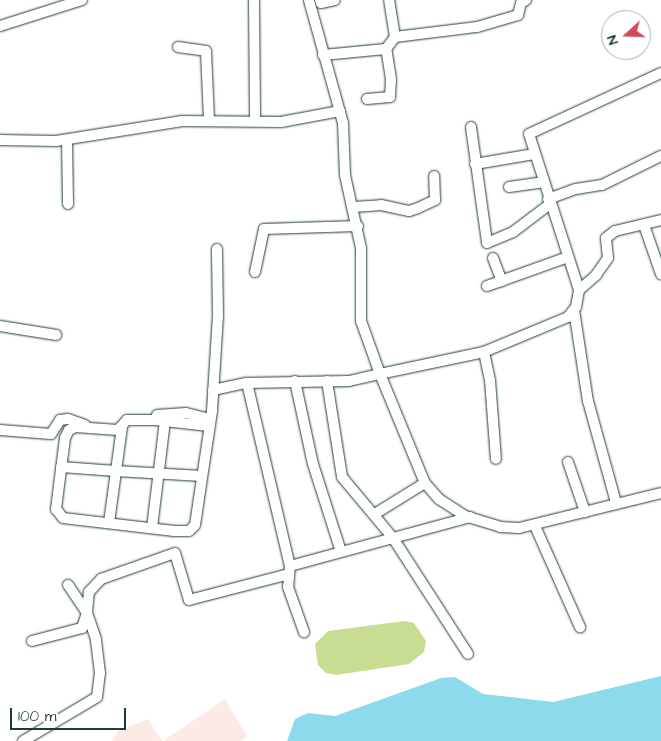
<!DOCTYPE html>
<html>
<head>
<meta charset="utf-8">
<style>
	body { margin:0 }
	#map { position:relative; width:661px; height:741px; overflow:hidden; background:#fff; font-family:"Architects Daughter",sans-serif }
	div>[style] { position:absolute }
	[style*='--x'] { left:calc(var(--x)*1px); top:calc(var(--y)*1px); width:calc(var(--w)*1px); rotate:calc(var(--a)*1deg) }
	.built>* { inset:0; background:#fbeae6 }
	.green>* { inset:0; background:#c9dd92 }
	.water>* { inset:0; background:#8ddaec }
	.roads { filter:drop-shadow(0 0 1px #1f3d34) drop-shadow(0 0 1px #1f3d34) }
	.minor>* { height:10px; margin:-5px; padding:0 5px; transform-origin:5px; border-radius:5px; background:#fff }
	span { translate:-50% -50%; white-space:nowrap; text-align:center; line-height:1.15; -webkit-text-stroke:4px #fff; paint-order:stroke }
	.north { position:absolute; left:601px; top:10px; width:50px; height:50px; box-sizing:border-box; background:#fff; border:1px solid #a5b1ae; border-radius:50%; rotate:250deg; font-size:14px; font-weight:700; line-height:20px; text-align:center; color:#1f3d34 }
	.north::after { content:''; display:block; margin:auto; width:18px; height:22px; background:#d1495b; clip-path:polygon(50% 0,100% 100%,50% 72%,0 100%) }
	.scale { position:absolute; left:10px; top:708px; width:116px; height:22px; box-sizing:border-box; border:2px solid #1f3d34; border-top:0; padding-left:6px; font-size:15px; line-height:18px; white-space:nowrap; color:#1f3d34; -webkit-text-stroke:4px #fff; paint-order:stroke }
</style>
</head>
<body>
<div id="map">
	<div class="built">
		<div style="clip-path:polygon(225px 699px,247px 736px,242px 741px,163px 741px)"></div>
		<div style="clip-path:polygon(148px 719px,162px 741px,112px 741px,118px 731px)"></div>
	</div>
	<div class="green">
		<div style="clip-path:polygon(405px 621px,414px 623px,426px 641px,424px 652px,409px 664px,336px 675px,326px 673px,318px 665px,315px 644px,328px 631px)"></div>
	</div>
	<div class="water">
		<div style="clip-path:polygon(661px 676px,661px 741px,287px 741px,295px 719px,308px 713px,335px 716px,441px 678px,455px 677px,483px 694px,553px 702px)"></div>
	</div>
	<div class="roads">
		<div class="minor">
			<div style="--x:254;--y:0;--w:121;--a:89.5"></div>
			<div style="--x:320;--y:0;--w:3;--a:72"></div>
			<div style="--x:321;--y:3;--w:14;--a:-12"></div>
			<div style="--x:0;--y:26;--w:86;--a:-17.6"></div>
			<div style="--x:395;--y:37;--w:83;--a:-7"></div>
			<div style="--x:477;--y:27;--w:43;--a:-16.3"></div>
			<div style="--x:518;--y:15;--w:12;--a:-76"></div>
			<div style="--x:521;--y:3;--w:6;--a:-31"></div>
			<div style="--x:178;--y:47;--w:28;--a:8"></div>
			<div style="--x:206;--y:51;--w:70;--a:87.5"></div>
			<div style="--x:323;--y:55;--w:63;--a:-5.4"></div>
			<div style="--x:386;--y:49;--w:15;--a:-53"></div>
			<div style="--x:395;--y:37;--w:37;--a:-99"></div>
			<div style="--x:661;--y:73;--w:145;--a:155.2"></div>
			<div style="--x:529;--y:134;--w:164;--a:72.2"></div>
			<div style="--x:579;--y:290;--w:17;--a:100"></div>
			<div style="--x:576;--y:307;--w:13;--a:129"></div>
			<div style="--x:568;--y:317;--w:91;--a:157.4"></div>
			<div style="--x:484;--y:352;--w:106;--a:168.1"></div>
			<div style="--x:380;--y:374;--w:118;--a:67.6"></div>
			<div style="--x:425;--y:483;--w:21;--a:49"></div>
			<div style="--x:439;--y:499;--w:31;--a:33"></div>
			<div style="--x:465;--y:516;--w:37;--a:17"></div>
			<div style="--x:500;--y:527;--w:19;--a:3"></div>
			<div style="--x:519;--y:528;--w:146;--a:-13.8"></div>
			<div style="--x:367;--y:99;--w:23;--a:-5"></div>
			<div style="--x:390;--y:97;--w:18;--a:-87"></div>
			<div style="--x:391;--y:79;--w:30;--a:-99"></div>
			<div style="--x:471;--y:127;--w:117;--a:82.1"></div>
			<div style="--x:487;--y:243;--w:28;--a:-23"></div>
			<div style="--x:513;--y:232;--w:46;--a:-37.1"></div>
			<div style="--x:0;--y:140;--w:56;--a:1"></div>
			<div style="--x:56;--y:141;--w:128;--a:-9"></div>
			<div style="--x:182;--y:121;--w:99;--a:0.6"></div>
			<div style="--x:281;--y:122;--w:60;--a:-10.6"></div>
			<div style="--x:67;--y:140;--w:64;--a:89.1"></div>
			<div style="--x:475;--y:164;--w:60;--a:-9.6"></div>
			<div style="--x:509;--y:187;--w:34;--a:-8"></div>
			<div style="--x:548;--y:199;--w:30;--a:-20"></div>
			<div style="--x:576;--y:189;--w:26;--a:-9"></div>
			<div style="--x:602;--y:185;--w:66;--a:-26.2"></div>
			<div style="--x:354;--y:207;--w:27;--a:-4"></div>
			<div style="--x:381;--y:205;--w:29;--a:12"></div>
			<div style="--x:409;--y:211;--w:9;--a:-18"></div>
			<div style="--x:418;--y:208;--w:19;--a:-25"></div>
			<div style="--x:435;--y:200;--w:24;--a:-92"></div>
			<div style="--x:644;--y:225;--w:52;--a:70.9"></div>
			<div style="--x:493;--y:258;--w:25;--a:69"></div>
			<div style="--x:255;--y:272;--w:44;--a:-78.2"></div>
			<div style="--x:264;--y:229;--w:94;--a:-1.8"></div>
			<div style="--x:487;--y:286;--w:86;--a:-19.7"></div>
			<div style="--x:579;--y:290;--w:23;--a:-41"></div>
			<div style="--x:596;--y:275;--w:21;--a:-55"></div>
			<div style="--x:608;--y:258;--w:20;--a:-96"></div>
			<div style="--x:606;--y:238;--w:11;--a:-38"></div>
			<div style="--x:615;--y:231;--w:47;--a:-13.4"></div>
			<div style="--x:574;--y:310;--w:92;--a:81.3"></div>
			<div style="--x:588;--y:401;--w:106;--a:74.6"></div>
			<div style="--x:0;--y:326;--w:57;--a:9.1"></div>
			<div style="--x:484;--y:352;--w:29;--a:78"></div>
			<div style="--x:490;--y:380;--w:79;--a:85.7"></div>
			<div style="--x:295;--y:381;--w:85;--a:77.8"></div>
			<div style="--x:313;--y:464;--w:92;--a:72.3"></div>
			<div style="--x:327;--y:381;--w:97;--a:81.1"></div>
			<div style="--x:342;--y:477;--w:80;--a:50.1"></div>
			<div style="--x:393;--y:538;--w:138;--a:57.1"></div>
			<div style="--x:247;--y:383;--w:188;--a:76.8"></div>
			<div style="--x:290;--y:566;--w:21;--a:95"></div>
			<div style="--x:288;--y:587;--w:48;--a:70.4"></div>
			<div style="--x:213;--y:390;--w:35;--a:-12"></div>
			<div style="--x:247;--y:383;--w:102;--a:-1.1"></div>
			<div style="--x:349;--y:381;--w:32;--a:-13"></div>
			<div style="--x:380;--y:374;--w:56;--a:-109.7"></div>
			<div style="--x:361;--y:321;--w:73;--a:-90"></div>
			<div style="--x:361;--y:248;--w:75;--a:-102.4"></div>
			<div style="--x:345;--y:175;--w:52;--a:-92.2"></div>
			<div style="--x:343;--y:123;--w:128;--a:-105.5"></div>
			<div style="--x:157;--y:415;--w:29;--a:-4"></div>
			<div style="--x:186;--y:413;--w:25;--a:14"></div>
			<div style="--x:209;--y:426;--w:54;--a:-173.7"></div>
			<div style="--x:155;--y:420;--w:28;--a:180"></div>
			<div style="--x:127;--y:420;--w:13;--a:132"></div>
			<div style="--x:118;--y:430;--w:43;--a:-176"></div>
			<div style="--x:75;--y:427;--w:7;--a:153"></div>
			<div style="--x:69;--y:430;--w:9;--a:117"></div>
			<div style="--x:65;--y:438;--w:72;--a:97.2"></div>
			<div style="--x:56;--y:509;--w:11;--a:52"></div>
			<div style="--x:63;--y:518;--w:112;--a:6.7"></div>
			<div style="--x:174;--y:531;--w:15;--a:0"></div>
			<div style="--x:189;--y:531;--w:8;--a:-45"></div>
			<div style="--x:195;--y:525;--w:115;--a:-81.5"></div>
			<div style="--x:212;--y:411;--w:95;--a:-86.4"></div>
			<div style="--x:218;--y:316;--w:67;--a:-90.9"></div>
			<div style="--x:0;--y:430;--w:51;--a:4.5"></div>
			<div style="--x:51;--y:434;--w:17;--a:-57"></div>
			<div style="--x:60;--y:420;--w:8;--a:-7"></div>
			<div style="--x:68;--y:419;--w:18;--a:19"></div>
			<div style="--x:568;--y:462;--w:53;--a:71.2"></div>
			<div style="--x:61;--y:467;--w:55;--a:4.2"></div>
			<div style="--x:116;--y:471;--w:44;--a:-82.2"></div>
			<div style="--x:378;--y:512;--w:55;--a:-31.7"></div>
			<div style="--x:109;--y:523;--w:52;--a:-82.3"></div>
			<div style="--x:116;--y:471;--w:86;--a:3.3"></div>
			<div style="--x:535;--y:526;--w:111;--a:66"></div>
			<div style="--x:152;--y:528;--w:108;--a:-83.1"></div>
			<div style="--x:290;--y:566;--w:187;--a:-15.2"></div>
			<div style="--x:32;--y:641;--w:52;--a:-14.6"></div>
			<div style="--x:82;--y:628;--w:16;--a:-72"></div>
			<div style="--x:87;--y:613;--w:34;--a:-124"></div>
			<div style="--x:23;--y:741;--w:86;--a:-30.7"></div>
			<div style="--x:97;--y:697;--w:24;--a:-83"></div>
			<div style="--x:100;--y:673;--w:34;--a:-97"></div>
			<div style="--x:96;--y:639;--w:28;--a:-109"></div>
			<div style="--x:87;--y:613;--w:21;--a:-85"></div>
			<div style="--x:89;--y:592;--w:18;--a:-47"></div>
			<div style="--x:101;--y:579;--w:78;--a:-19.4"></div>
			<div style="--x:175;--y:553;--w:49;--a:73.4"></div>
			<div style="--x:189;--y:600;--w:103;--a:-14.6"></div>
		</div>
	</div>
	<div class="north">N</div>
	<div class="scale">100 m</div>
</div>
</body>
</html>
